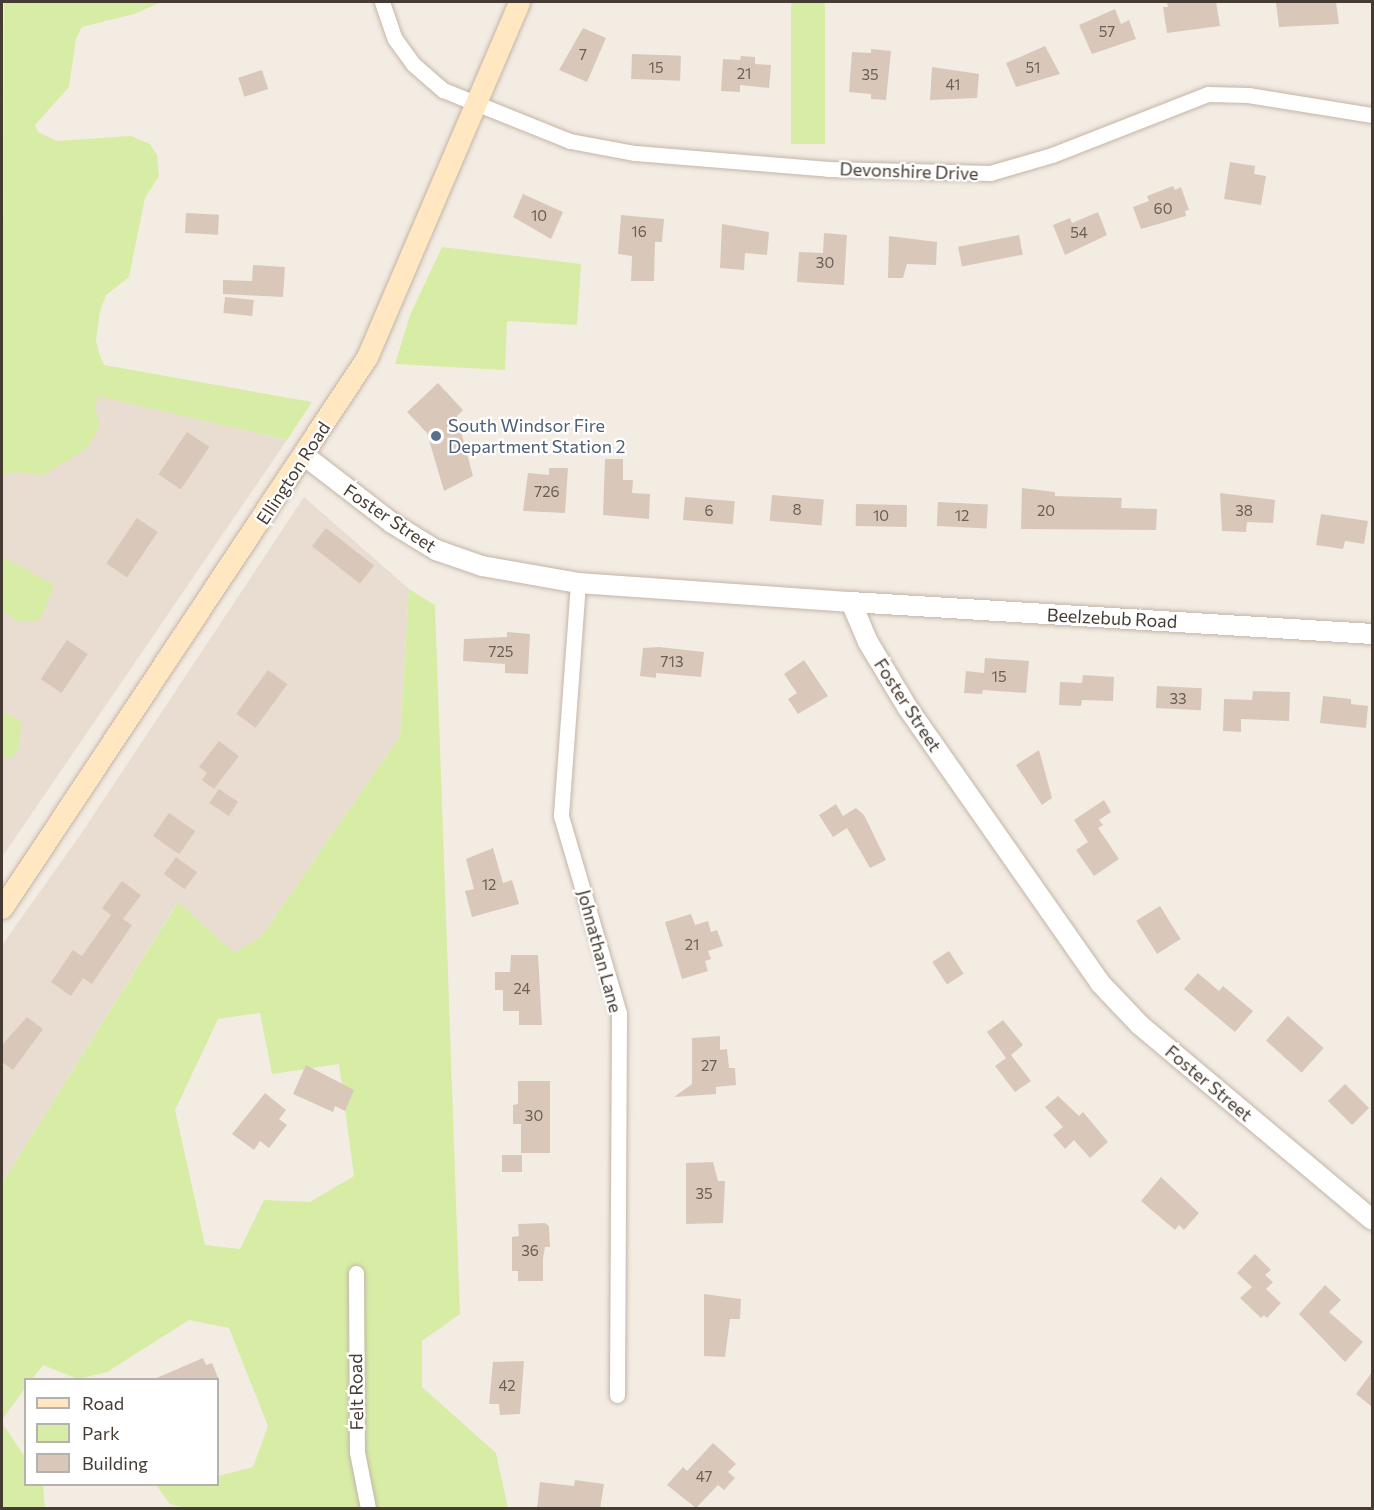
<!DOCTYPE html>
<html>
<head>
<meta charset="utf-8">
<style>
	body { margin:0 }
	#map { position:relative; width:1374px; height:1510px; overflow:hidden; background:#f3ece3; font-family:Commissioner,sans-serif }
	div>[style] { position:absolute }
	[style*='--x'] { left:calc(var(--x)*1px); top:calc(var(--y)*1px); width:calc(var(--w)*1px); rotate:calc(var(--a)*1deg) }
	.residential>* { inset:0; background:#e8ddd0 }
	.green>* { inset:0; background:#d7eda6; transform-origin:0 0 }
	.building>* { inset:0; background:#d9c8ba; transform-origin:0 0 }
	.roads { filter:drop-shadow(0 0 2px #c3b5a7) drop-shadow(0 0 2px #c3b5a7) }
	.minor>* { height:15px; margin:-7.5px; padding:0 7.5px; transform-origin:7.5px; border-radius:7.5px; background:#fff }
	.tertiary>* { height:20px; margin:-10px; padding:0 10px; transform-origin:10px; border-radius:10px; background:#fff }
	.secondary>* { height:21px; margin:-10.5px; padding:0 10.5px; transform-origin:10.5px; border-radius:10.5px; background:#ffe7c1 }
	.dots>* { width:16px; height:16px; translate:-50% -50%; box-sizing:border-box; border:3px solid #fff; border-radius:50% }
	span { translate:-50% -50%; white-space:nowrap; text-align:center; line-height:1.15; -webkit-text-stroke:4.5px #fff; paint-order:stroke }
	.number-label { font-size:15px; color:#6b5e54 }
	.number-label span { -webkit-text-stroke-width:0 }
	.street-label { font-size:18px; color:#463b32 }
	.service-label { font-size:18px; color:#4e5e75 }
	.left { translate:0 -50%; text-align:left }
	.frame { position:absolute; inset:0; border:3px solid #463b32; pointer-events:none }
	.legend { position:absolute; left:24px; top:1378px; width:195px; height:108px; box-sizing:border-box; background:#fff; border:2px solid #b5b1ad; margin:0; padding:8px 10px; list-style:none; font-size:18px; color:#463b32 }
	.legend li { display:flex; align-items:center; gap:12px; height:30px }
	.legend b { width:30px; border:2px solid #b5b1ad }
</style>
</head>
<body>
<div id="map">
	<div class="residential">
		<div style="clip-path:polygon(24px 378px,287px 440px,2px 857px,2px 410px)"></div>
		<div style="clip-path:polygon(304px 497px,409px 589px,400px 736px,261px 937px,234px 954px,177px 903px,2px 1183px,2px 945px,81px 834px)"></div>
	</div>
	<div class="green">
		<div style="clip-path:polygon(4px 2px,162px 2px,134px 14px,82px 27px,76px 39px,69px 87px,35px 125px,38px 132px,57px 141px,131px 136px,150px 144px,157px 155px,159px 176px,145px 198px,129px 277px,106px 295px,100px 311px,96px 340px,99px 353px,104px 365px,312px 402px,287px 440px,98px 396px,95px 406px,100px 427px,86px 449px,43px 475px,16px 472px,2px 475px)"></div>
		<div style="left:791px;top:2px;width:34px;height:142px"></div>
		<div style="clip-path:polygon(442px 247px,581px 264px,577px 325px,507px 321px,505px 370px,395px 364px,410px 315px)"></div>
		<div style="clip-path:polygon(2px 556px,54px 585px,41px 618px,33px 622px,20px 622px,2px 611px)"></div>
		<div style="clip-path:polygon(evenodd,409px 589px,435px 605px,460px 1314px,422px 1341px,422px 1387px,496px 1453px,508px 1508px,186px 1508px,170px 1504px,156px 1485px,218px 1484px,218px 1476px,253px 1467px,268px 1426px,229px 1328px,189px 1320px,107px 1372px,78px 1379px,43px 1365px,32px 1379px,26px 1380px,25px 1388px,2px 1420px,2px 1183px,178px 902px,234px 953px,261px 937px,400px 736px,409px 589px,260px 1013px,272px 1074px,339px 1064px,354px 1176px,310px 1202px,264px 1200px,240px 1249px,205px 1245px,175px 1110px,218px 1019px,260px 1013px)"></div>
		<div style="clip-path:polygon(2px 711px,22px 722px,18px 751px,10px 759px,2px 756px)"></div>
		<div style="clip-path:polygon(2px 1423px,25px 1457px,26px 1484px,43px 1485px,45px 1508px,2px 1508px)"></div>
	</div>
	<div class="building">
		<div style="clip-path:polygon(1167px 2px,1216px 2px,1220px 26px,1167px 33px,1163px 7px,1168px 7px)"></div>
		<div style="clip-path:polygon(1336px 2px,1339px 24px,1279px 27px,1276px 3px)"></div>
		<div style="clip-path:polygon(1115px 9px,1121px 24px,1129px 20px,1136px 39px,1092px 54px,1079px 25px)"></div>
		<div style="clip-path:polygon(583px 28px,606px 38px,587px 82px,559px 70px)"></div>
		<div style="clip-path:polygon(1045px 46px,1060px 74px,1016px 87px,1006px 63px)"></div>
		<div style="clip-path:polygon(871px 49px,891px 51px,886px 100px,871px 99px,871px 94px,849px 92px,852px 52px,871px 53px)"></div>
		<div style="left:632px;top:54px;width:49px;height:25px;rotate:2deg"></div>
		<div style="clip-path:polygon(741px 56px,755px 57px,755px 64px,771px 65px,769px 88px,740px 85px,740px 92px,721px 91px,723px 59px,740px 60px)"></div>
		<div style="clip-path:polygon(932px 67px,979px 74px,977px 98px,930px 100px)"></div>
		<div style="left:262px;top:70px;width:20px;height:25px;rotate:72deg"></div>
		<div style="clip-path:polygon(1230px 162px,1255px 166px,1254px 174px,1266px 176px,1261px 205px,1224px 199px)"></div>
		<div style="clip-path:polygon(1173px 186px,1175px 190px,1181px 187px,1189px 210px,1185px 211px,1186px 216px,1141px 229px,1133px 207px,1149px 201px,1147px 196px)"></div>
		<div style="clip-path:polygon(523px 194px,563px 212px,551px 239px,513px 217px)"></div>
		<div style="clip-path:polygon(1098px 212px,1107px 235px,1065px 255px,1053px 225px,1070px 218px,1072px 223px)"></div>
		<div style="left:186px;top:213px;width:33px;height:20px;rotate:3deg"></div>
		<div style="clip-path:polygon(621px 215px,664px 219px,662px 242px,655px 242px,654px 281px,631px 281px,632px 256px,618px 254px)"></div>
		<div style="clip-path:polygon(722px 224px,769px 232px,767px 255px,745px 253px,744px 270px,720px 268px)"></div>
		<div style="clip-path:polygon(824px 233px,847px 235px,844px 285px,797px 282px,799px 252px,823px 253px)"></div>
		<div style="left:1019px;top:235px;width:20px;height:62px;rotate:79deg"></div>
		<div style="clip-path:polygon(889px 236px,937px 242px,936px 265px,907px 264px,903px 278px,888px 278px)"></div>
		<div style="clip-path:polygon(253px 265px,285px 267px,283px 297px,223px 294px,223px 280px,252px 281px)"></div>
		<div style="left:225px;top:297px;width:29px;height:16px;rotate:6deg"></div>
		<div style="clip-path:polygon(438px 383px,463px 410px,457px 416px,473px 476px,444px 491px,427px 433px,407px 412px)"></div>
		<div style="left:187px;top:432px;width:27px;height:51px;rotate:34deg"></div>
		<div style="clip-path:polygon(605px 459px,623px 459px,623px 480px,633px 480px,632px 493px,650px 494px,649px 519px,603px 515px)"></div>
		<div style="clip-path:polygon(549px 468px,568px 468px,565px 513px,523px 511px,528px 473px,549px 475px)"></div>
		<div style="clip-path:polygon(1022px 488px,1055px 492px,1055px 496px,1122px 498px,1121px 508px,1157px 509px,1156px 530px,1021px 529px)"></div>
		<div style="clip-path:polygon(1220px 493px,1275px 500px,1273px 523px,1247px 522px,1246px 532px,1222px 531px)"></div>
		<div style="left:772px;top:495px;width:52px;height:26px;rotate:5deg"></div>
		<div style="left:685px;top:497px;width:50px;height:23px;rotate:5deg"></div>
		<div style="left:938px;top:502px;width:50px;height:24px;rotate:3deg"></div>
		<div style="left:856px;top:504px;width:51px;height:22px;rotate:1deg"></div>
		<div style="clip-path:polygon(1321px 514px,1368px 521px,1364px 544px,1345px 541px,1343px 549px,1316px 545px)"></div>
		<div style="left:137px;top:518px;width:25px;height:55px;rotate:34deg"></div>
		<div style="left:326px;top:528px;width:61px;height:23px;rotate:38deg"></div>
		<div style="clip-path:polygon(507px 632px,530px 634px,528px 674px,505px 673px,505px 664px,463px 661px,464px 639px,507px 637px)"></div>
		<div style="left:67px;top:640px;width:25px;height:47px;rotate:34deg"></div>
		<div style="clip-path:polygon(659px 647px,704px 652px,701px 677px,656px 673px,656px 678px,640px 676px,643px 648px)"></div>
		<div style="clip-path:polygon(985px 658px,1029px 661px,1026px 693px,983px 690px,982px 694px,964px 693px,966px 671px,984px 673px)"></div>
		<div style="clip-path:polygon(804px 660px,828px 696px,798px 714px,788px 699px,797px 693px,784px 674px)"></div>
		<div style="left:268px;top:670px;width:24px;height:54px;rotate:36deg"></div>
		<div style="clip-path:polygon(1083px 675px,1114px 677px,1113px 701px,1082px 700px,1081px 706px,1059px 705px,1060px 682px,1082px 683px)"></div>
		<div style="left:1157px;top:686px;width:45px;height:22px;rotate:3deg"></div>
		<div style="clip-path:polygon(1253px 691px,1290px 692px,1289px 721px,1241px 719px,1241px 732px,1223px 731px,1224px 699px,1252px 700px)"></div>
		<div style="clip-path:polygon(1323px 696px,1351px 699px,1351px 704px,1368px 706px,1366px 728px,1320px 723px)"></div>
		<div style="clip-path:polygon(219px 741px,239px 756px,214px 789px,202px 780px,207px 773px,199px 767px)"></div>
		<div style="clip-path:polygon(1039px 750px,1052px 798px,1042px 805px,1016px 765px)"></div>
		<div style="left:219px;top:789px;width:23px;height:17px;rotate:34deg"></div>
		<div style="clip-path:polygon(1104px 800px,1111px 812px,1099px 820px,1103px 825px,1098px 828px,1119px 859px,1094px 876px,1076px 850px,1088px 842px,1074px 820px)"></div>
		<div style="clip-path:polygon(836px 804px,843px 816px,856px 808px,864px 815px,886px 860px,870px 868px,847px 828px,833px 837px,819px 815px)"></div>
		<div style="left:169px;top:813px;width:32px;height:28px;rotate:35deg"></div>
		<div style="clip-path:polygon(493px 848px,503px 883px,512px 880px,519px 904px,472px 917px,465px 891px,474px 889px,466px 859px)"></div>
		<div style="left:176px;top:857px;width:26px;height:21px;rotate:36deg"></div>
		<div style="clip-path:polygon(122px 881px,141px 895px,123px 919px,132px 925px,92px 984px,83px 978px,71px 996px,51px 982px,73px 950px,82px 956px,111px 915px,102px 908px)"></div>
		<div style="left:1160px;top:906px;width:39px;height:28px;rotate:58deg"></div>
		<div style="clip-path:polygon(691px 914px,695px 925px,708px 921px,711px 932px,717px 930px,723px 946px,708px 951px,711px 959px,705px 961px,708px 971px,682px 979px,665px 922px)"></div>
		<div style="left:949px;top:951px;width:27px;height:20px;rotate:57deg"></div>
		<div style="clip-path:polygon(511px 955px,538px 955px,542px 1025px,519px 1025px,519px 1011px,503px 1011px,503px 990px,495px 990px,495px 972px,510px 972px)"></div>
		<div style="clip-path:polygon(1198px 973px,1219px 991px,1223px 986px,1253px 1011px,1235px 1032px,1184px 989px)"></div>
		<div style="left:1288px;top:1016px;width:48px;height:33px;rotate:42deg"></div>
		<div style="clip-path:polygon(27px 1017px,43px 1029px,13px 1070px,2px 1062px,2px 1045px)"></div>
		<div style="clip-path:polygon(1003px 1020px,1023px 1045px,1011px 1055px,1031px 1081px,1015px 1092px,995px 1066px,1006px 1058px,987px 1032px)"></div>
		<div style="clip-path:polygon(720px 1036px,720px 1050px,727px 1049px,729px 1068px,735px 1068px,736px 1085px,716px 1087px,716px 1094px,674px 1097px,692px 1084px,692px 1038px)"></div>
		<div style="clip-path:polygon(306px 1065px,354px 1090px,345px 1111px,335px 1106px,333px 1112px,293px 1094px)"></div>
		<div style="clip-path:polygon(518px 1081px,550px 1081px,550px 1153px,521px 1153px,521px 1124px,513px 1124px,513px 1105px,518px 1104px)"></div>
		<div style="left:1345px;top:1084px;width:34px;height:24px;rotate:45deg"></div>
		<div style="clip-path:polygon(265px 1093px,286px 1110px,279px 1119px,287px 1125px,269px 1148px,260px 1141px,254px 1150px,232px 1134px)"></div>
		<div style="clip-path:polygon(1058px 1096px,1079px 1116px,1083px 1112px,1108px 1142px,1090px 1158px,1074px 1140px,1065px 1149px,1053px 1135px,1063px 1127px,1045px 1107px)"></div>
		<div style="left:502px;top:1155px;width:20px;height:17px"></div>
		<div style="clip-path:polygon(713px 1162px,718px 1181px,725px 1181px,723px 1223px,686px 1224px,686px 1163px)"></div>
		<div style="clip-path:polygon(1161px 1177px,1199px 1213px,1184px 1230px,1179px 1225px,1175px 1230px,1141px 1201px)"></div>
		<div style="clip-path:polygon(545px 1223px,549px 1226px,550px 1247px,545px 1247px,543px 1259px,543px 1281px,518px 1281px,518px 1271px,512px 1271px,512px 1237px,519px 1236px,518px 1224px)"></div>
		<div style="clip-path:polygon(1255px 1254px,1271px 1270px,1265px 1275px,1273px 1282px,1266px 1289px,1281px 1303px,1267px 1318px,1264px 1315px,1261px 1318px,1240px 1298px,1252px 1287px,1237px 1273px)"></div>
		<div style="clip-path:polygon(1325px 1285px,1341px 1300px,1329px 1312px,1363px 1342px,1345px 1362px,1299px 1314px)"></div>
		<div style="clip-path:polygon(704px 1294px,741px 1299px,740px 1319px,730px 1319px,725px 1357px,704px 1356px)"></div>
		<div style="clip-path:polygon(203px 1358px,206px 1365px,212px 1363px,219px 1380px,152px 1380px)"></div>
		<div style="clip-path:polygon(524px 1361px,520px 1414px,500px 1415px,499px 1404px,489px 1404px,493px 1362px)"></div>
		<div style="clip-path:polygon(1372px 1372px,1372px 1407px,1356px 1394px)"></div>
		<div style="clip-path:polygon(713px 1443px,736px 1464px,728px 1472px,735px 1478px,724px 1490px,718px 1485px,696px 1508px,667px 1485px,683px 1467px,687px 1471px)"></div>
		<div style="clip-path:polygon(575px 1480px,604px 1484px,600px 1509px,537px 1509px,540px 1482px,574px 1486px)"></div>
	</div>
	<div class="roads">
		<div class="minor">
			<div style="--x:382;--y:2;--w:39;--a:71"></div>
			<div style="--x:395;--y:39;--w:31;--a:54"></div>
			<div style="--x:413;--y:64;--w:40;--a:41"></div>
			<div style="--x:443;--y:90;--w:137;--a:21.9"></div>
			<div style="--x:570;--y:141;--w:66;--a:10.5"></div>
			<div style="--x:635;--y:153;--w:194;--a:4.7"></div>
			<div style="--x:828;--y:169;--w:162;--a:1.4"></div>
			<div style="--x:990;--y:173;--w:65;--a:-16.2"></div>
			<div style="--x:1052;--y:155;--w:168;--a:-21.4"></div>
			<div style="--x:1208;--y:94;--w:40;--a:1.4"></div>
			<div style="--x:1248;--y:95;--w:126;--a:9.2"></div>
			<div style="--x:578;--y:583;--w:234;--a:94.2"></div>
			<div style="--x:561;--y:816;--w:205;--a:73.6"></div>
			<div style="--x:619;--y:1013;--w:382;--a:90.3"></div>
			<div style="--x:356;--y:1273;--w:179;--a:89.7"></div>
			<div style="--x:357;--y:1452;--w:57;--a:78.9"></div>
		</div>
		<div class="tertiary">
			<div style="--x:305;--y:456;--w:110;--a:37.6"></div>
			<div style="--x:392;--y:523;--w:52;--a:31.5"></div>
			<div style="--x:436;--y:550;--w:49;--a:19.2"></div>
			<div style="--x:482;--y:566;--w:97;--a:10"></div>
			<div style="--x:578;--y:583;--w:274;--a:4"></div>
			<div style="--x:851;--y:602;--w:43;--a:67"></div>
			<div style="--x:868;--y:642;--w:76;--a:59"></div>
			<div style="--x:907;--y:707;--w:337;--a:55"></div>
			<div style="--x:1100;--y:983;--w:58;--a:46.4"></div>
			<div style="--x:1140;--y:1025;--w:303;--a:40"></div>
			<div style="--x:851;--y:602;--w:522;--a:3.51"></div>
		</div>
		<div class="secondary">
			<div style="--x:2;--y:908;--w:661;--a:-56.48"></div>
			<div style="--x:367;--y:357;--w:386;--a:-66.8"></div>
		</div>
	</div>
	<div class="dots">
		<div style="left:436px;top:436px;background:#5c6f8a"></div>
	</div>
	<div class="number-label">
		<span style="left:1107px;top:32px">57</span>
		<span style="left:583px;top:55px">7</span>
		<span style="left:656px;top:68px">15</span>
		<span style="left:1033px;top:68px">51</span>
		<span style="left:744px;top:74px">21</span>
		<span style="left:870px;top:75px">35</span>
		<span style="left:953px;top:85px">41</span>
		<span style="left:1163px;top:209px">60</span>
		<span style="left:539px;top:216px">10</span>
		<span style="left:639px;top:232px">16</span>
		<span style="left:1079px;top:233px">54</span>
		<span style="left:825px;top:263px">30</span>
		<span style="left:547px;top:492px">726</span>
		<span style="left:797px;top:510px">8</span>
		<span style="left:709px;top:511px">6</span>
		<span style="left:1046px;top:511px">20</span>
		<span style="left:1244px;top:511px">38</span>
		<span style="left:881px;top:516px">10</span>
		<span style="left:962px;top:516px">12</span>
		<span style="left:501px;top:652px">725</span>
		<span style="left:672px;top:662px">713</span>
		<span style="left:999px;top:677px">15</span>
		<span style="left:1178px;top:699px">33</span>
		<span style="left:489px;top:885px">12</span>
		<span style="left:692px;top:945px">21</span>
		<span style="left:522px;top:989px">24</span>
		<span style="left:709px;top:1066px">27</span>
		<span style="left:534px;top:1116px">30</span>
		<span style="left:704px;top:1194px">35</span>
		<span style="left:530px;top:1251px">36</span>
		<span style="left:507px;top:1386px">42</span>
		<span style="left:704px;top:1477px">47</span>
	</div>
	<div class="street-label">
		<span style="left:909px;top:171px;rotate:2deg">Devonshire Drive</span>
		<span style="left:293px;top:473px;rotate:-57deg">Ellington Road</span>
		<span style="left:390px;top:518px;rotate:34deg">Foster Street</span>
		<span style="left:1112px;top:618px;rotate:3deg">Beelzebub Road</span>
		<span style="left:908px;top:705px;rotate:57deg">Foster Street</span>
		<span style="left:600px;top:951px;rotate:75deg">Johnathan Lane</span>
		<span style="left:1209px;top:1083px;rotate:40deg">Foster Street</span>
		<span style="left:356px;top:1392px;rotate:-91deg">Felt Road</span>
	</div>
	<div class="service-label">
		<span class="left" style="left:448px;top:436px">South Windsor Fire<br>Department Station 2</span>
	</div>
	<div class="frame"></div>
	<ul class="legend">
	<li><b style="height:8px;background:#ffe7c1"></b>Road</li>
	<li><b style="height:16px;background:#d7eda6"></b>Park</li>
	<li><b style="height:16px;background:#d9c8ba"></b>Building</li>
	</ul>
</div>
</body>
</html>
